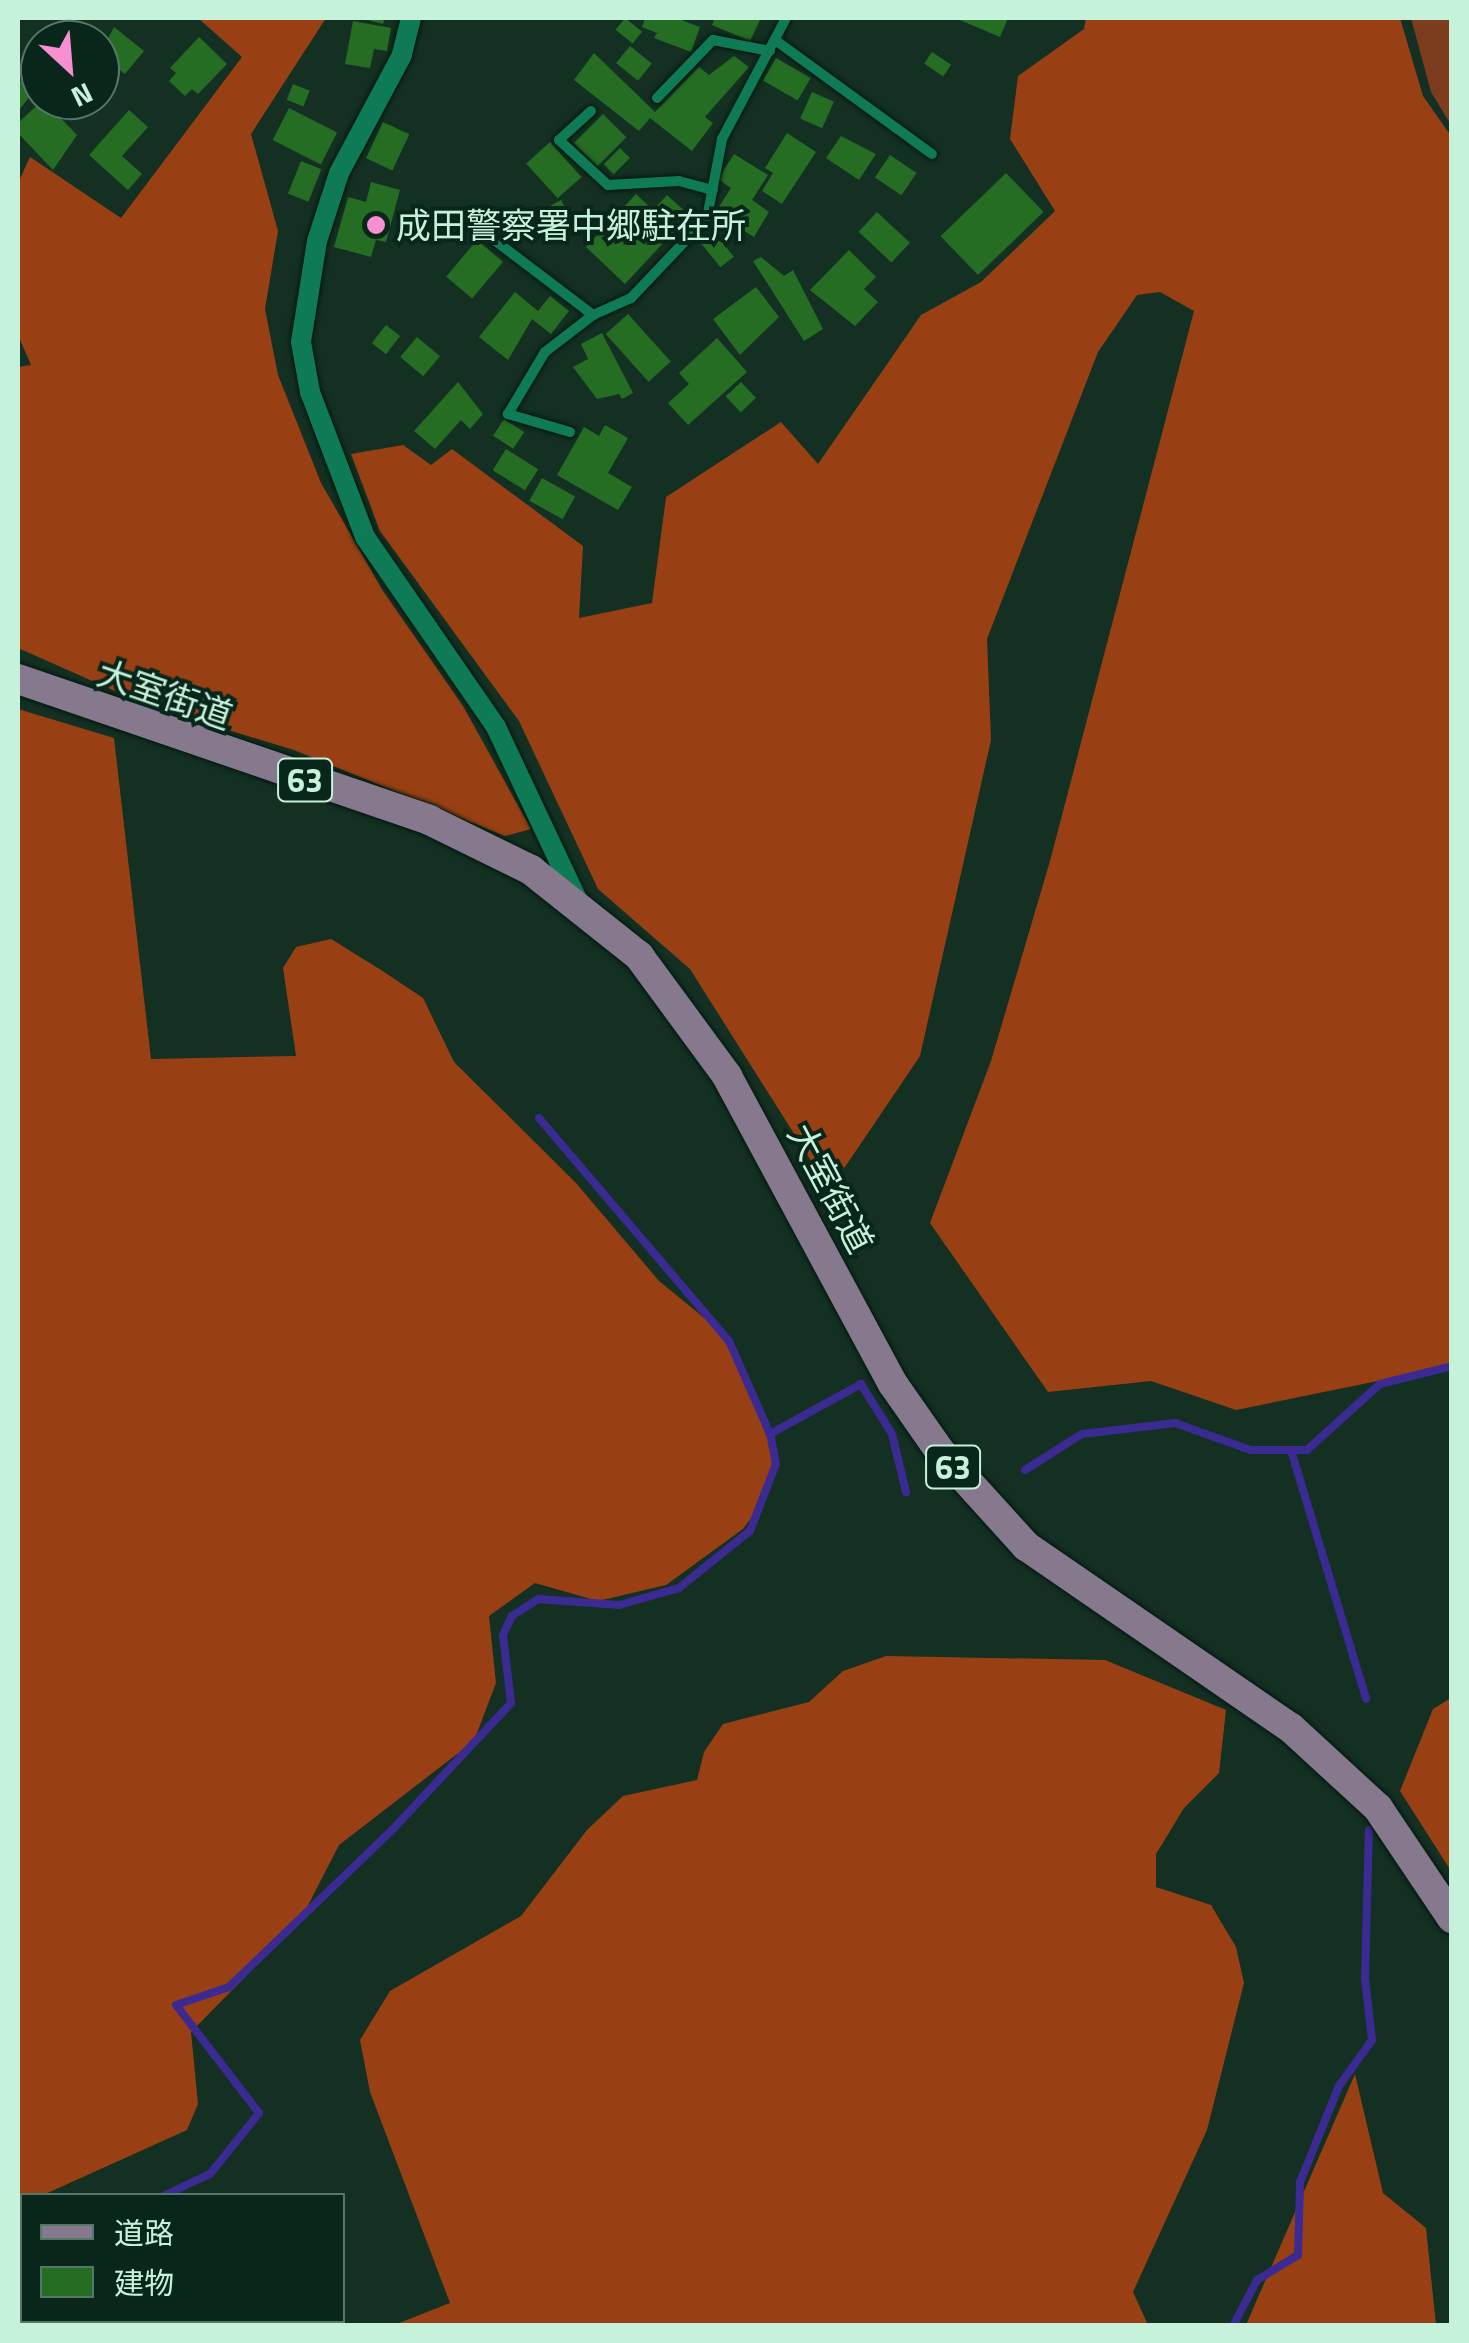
<!DOCTYPE html>
<html>
<head>
<meta charset="utf-8">
<style>
	body { margin:0 }
	#map { position:relative; width:1469px; height:2343px; overflow:hidden; background:#133023; font-family:"Titillium Web","Noto Sans JP",sans-serif }
	div>[style] { position:absolute }
	[style*='--x'] { left:calc(var(--x)*1px); top:calc(var(--y)*1px); width:calc(var(--w)*1px); rotate:calc(var(--a)*1deg) }
	.green>* { inset:0; background:#7e3c1f }
	.forest>* { inset:0; background:#984014 }
	.stream>* { height:8px; margin:-4px; padding:0 4px; transform-origin:4px; border-radius:4px; background:#3c2a93 }
	.building>* { inset:0; background:#246d23; transform-origin:0 0 }
	.roads { filter:drop-shadow(0 0 2px #00180c) drop-shadow(0 0 2px #00180c) }
	.service>* { height:10px; margin:-5px; padding:0 5px; transform-origin:5px; border-radius:5px; background:#0f7b56 }
	.minor>* { height:20px; margin:-10px; padding:0 10px; transform-origin:10px; border-radius:10px; background:#0f7b56 }
	.primary>* { height:30px; margin:-15px; padding:0 15px; transform-origin:15px; border-radius:15px; background:#86798e }
	.dots>* { width:28px; height:28px; translate:-50% -50%; box-sizing:border-box; border:5px solid #08261a; border-radius:50% }
	span { translate:-50% -50%; white-space:nowrap; text-align:center; line-height:1.15; -webkit-text-stroke:8px #08261a; paint-order:stroke }
	.shield-label span { padding:2px 8px; background:#08261a; border:2px solid; border-radius:8px; -webkit-text-stroke-width:0 }
	.shield-label { font-size:32px; color:#c6f1db; font-weight:700 }
	.poi-label { font-size:35px; color:#c6f1db }
	.left { translate:0 -50%; text-align:left }
	.street-label { font-size:35px; color:#c6f1db }
	.frame { position:absolute; inset:0; border:20px solid #c6f1db; pointer-events:none }
	.legend { position:absolute; left:20px; top:2193px; width:325px; height:130px; box-sizing:border-box; background:#08261a; border:2px solid #547767; margin:0; padding:12px 18px; list-style:none; font-size:30px; color:#c6f1db }
	.legend li { display:flex; align-items:center; gap:20px; height:50px }
	.legend b { width:50px; border:2px solid #547767 }
	.north { position:absolute; left:20px; top:20px; width:100px; height:100px; box-sizing:border-box; background:#08261a; border:2px solid #547767; border-radius:50%; rotate:154deg; font-size:28px; font-weight:700; line-height:40px; text-align:center; color:#c6f1db }
	.north::after { content:''; display:block; margin:auto; width:35px; height:45px; background:#f690d0; clip-path:polygon(50% 0,100% 100%,50% 72%,0 100%) }
</style>
</head>
<body>
<div id="map">
	<div class="green">
		<div style="clip-path:polygon(1411px 18px,1451px 18px,1451px 125px,1431px 92px)"></div>
	</div>
	<div class="forest">
		<div style="clip-path:polygon(198px 18px,326px 18px,251px 134px,278px 231px,265px 309px,278px 375px,321px 483px,383px 591px,463px 706px,531px 829px,505px 836px,294px 750px,149px 706px,18px 648px,18px 367px,31px 365px,18px 335px,18px 183px,30px 157px,121px 218px,242px 57px)"></div>
		<div style="clip-path:polygon(1086px 18px,1400px 18px,1423px 96px,1451px 136px,1451px 1366px,1236px 1410px,1151px 1381px,1048px 1392px,930px 1223px,991px 1061px,1050px 861px,1194px 311px,1160px 292px,1137px 295px,1098px 352px,987px 639px,991px 740px,920px 1056px,845px 1167px,822px 1178px,690px 969px,598px 889px,519px 721px,380px 531px,351px 454px,403px 445px,431px 465px,452px 449px,583px 546px,579px 618px,652px 603px,666px 497px,781px 422px,818px 464px,921px 315px,981px 282px,1055px 211px,1010px 139px,1018px 76px,1084px 29px)"></div>
		<div style="clip-path:polygon(18px 709px,114px 738px,151px 1059px,296px 1056px,283px 968px,296px 947px,331px 939px,381px 970px,423px 998px,454px 1062px,576px 1183px,659px 1281px,724px 1334px,774px 1453px,767px 1497px,743px 1529px,666px 1585px,598px 1601px,535px 1583px,489px 1616px,496px 1683px,474px 1741px,339px 1845px,300px 1921px,191px 2032px,198px 2104px,187px 2130px,43px 2195px,22px 2196px,18px 2207px)"></div>
		<div style="clip-path:polygon(886px 1656px,1105px 1660px,1226px 1710px,1219px 1773px,1184px 1808px,1156px 1854px,1156px 1887px,1211px 1905px,1236px 1947px,1244px 1983px,1207px 2130px,1133px 2292px,1148px 2325px,394px 2325px,450px 2303px,370px 2092px,360px 2040px,390px 1991px,521px 1916px,587px 1830px,623px 1796px,697px 1780px,704px 1752px,723px 1724px,809px 1702px,843px 1671px)"></div>
		<div style="clip-path:polygon(1451px 1698px,1451px 1871px,1400px 1791px,1433px 1709px)"></div>
		<div style="clip-path:polygon(1355px 2074px,1383px 2193px,1426px 2228px,1436px 2325px,1246px 2325px)"></div>
		<div style="clip-path:polygon(57px 2321px,57px 2320px,310px 2321px,43px 2325px)"></div>
	</div>
	<div class="stream">
		<div style="--x:539;--y:1118;--w:293;--a:49.6"></div>
		<div style="--x:729;--y:1341;--w:102;--a:66.2"></div>
		<div style="--x:1291;--y:1450;--w:260;--a:73.2"></div>
		<div style="--x:1025;--y:1470;--w:67;--a:-32.3"></div>
		<div style="--x:1082;--y:1434;--w:94;--a:-6.7"></div>
		<div style="--x:1175;--y:1423;--w:81;--a:19.6"></div>
		<div style="--x:1251;--y:1450;--w:56;--a:0"></div>
		<div style="--x:1307;--y:1450;--w:98;--a:-42.1"></div>
		<div style="--x:1380;--y:1384;--w:74;--a:-14"></div>
		<div style="--x:163;--y:2196;--w:52;--a:-25.1"></div>
		<div style="--x:210;--y:2174;--w:78;--a:-51.2"></div>
		<div style="--x:259;--y:2113;--w:136;--a:-127.5"></div>
		<div style="--x:176;--y:2005;--w:56;--a:-18.8"></div>
		<div style="--x:229;--y:1987;--w:229;--a:-43.9"></div>
		<div style="--x:394;--y:1828;--w:171;--a:-46.9"></div>
		<div style="--x:511;--y:1703;--w:68;--a:-96.7"></div>
		<div style="--x:503;--y:1635;--w:21;--a:-65"></div>
		<div style="--x:512;--y:1616;--w:31;--a:-33"></div>
		<div style="--x:538;--y:1599;--w:81;--a:4.2"></div>
		<div style="--x:619;--y:1605;--w:62;--a:-15.8"></div>
		<div style="--x:679;--y:1588;--w:91;--a:-38.8"></div>
		<div style="--x:750;--y:1531;--w:72;--a:-68.8"></div>
		<div style="--x:776;--y:1464;--w:31;--a:-101"></div>
		<div style="--x:770;--y:1434;--w:104;--a:-28.8"></div>
		<div style="--x:861;--y:1384;--w:59;--a:58.2"></div>
		<div style="--x:892;--y:1434;--w:60;--a:76.4"></div>
		<div style="--x:18;--y:2263;--w:4;--a:-27"></div>
		<div style="--x:1233;--y:2326;--w:52;--a:-62.4"></div>
		<div style="--x:1257;--y:2280;--w:48;--a:-31.4"></div>
		<div style="--x:1298;--y:2255;--w:73;--a:-88.4"></div>
		<div style="--x:1300;--y:2182;--w:104;--a:-67.9"></div>
		<div style="--x:1339;--y:2086;--w:57;--a:-54.3"></div>
		<div style="--x:1372;--y:2040;--w:61;--a:-96.5"></div>
		<div style="--x:1365;--y:1979;--w:149;--a:-88.5"></div>
	</div>
	<div class="building">
		<div style="clip-path:polygon(360px 18px,385px 18px,383px 24px)"></div>
		<div style="left:625px;top:18px;width:22px;height:15px;rotate:39deg"></div>
		<div style="clip-path:polygon(645px 18px,676px 18px,700px 27px,691px 52px,654px 38px,657px 33px,642px 27px)"></div>
		<div style="clip-path:polygon(715px 18px,761px 18px,750px 41px,712px 25px)"></div>
		<div style="clip-path:polygon(955px 18px,1008px 18px,1000px 37px)"></div>
		<div style="clip-path:polygon(353px 21px,391px 28px,387px 51px,374px 49px,370px 68px,345px 64px)"></div>
		<div style="clip-path:polygon(114px 27px,144px 51px,125px 74px,100px 54px)"></div>
		<div style="clip-path:polygon(199px 37px,227px 64px,198px 94px,192px 89px,185px 96px,169px 81px,176px 73px,170px 68px)"></div>
		<div style="left:630px;top:46px;width:28px;height:22px;rotate:39deg"></div>
		<div style="left:932px;top:52px;width:23px;height:14px;rotate:34deg"></div>
		<div style="clip-path:polygon(594px 53px,655px 112px,699px 67px,709px 75px,734px 56px,749px 67px,705px 117px,713px 123px,692px 151px,650px 118px,639px 131px,574px 80px)"></div>
		<div style="left:776px;top:58px;width:40px;height:26px;rotate:30deg"></div>
		<div style="clip-path:polygon(19px 80px,34px 91px,20px 109px,18px 107px)"></div>
		<div style="left:293px;top:84px;width:18px;height:17px;rotate:22deg"></div>
		<div style="left:812px;top:92px;width:24px;height:29px;rotate:24deg"></div>
		<div style="clip-path:polygon(43px 100px,77px 135px,53px 170px,18px 133px,18px 123px)"></div>
		<div style="left:289px;top:108px;width:54px;height:36px;rotate:27deg"></div>
		<div style="clip-path:polygon(129px 110px,148px 127px,122px 156px,142px 174px,128px 190px,89px 155px)"></div>
		<div style="left:603px;top:114px;width:33px;height:41px;rotate:45deg"></div>
		<div style="left:383px;top:122px;width:29px;height:40px;rotate:25deg"></div>
		<div style="clip-path:polygon(787px 133px,816px 152px,782px 204px,762px 191px,773px 173px,765px 168px)"></div>
		<div style="clip-path:polygon(841px 136px,876px 154px,859px 180px,826px 158px)"></div>
		<div style="left:550px;top:142px;width:47px;height:32px;rotate:48deg"></div>
		<div style="left:620px;top:148px;width:14px;height:23px;rotate:45deg"></div>
		<div style="clip-path:polygon(734px 154px,768px 175px,752px 200px,769px 212px,754px 237px,715px 213px,731px 188px,718px 179px)"></div>
		<div style="left:890px;top:155px;width:32px;height:27px;rotate:34deg"></div>
		<div style="left:301px;top:161px;width:22px;height:35px;rotate:22deg"></div>
		<div style="left:1006px;top:173px;width:54px;height:91px;rotate:46deg"></div>
		<div style="clip-path:polygon(371px 182px,400px 190px,386px 242px,376px 240px,371px 257px,334px 247px,348px 197px,366px 202px)"></div>
		<div style="clip-path:polygon(636px 194px,653px 210px,667px 195px,689px 215px,625px 284px,586px 247px)"></div>
		<div style="left:561px;top:200px;width:26px;height:26px;rotate:61deg"></div>
		<div style="left:877px;top:212px;width:45px;height:27px;rotate:43deg"></div>
		<div style="left:713px;top:231px;width:33px;height:17px;rotate:51deg"></div>
		<div style="left:477px;top:240px;width:34px;height:48px;rotate:40deg"></div>
		<div style="clip-path:polygon(849px 250px,876px 277px,864px 289px,878px 302px,855px 326px,810px 290px)"></div>
		<div style="clip-path:polygon(761px 257px,784px 276px,793px 270px,823px 329px,804px 341px,753px 261px)"></div>
		<div style="clip-path:polygon(756px 287px,779px 317px,740px 355px,713px 319px)"></div>
		<div style="clip-path:polygon(515px 292px,538px 311px,550px 296px,569px 311px,551px 334px,532px 319px,508px 360px,479px 337px)"></div>
		<div style="left:628px;top:314px;width:64px;height:30px;rotate:48deg"></div>
		<div style="left:386px;top:325px;width:18px;height:23px;rotate:38deg"></div>
		<div style="clip-path:polygon(602px 333px,633px 393px,622px 399px,619px 394px,597px 399px,573px 367px,588px 359px,581px 344px)"></div>
		<div style="left:417px;top:337px;width:30px;height:26px;rotate:40deg"></div>
		<div style="clip-path:polygon(717px 338px,747px 372px,688px 425px,668px 403px,689px 384px,679px 373px)"></div>
		<div style="clip-path:polygon(458px 382px,483px 414px,470px 429px,461px 420px,435px 449px,414px 431px)"></div>
		<div style="left:741px;top:382px;width:22px;height:21px;rotate:47deg"></div>
		<div style="left:504px;top:419px;width:24px;height:20px;rotate:33deg"></div>
		<div style="clip-path:polygon(605px 425px,628px 438px,608px 473px,632px 487px,618px 510px,557px 475px,584px 427px,599px 436px)"></div>
		<div style="left:506px;top:449px;width:38px;height:25px;rotate:32deg"></div>
		<div style="left:542px;top:478px;width:38px;height:26px;rotate:29deg"></div>
	</div>
	<div class="roads">
		<div class="service">
			<div style="--x:775;--y:40;--w:194;--a:36"></div>
			<div style="--x:657;--y:98;--w:81;--a:-46"></div>
			<div style="--x:713;--y:40;--w:58;--a:10.9"></div>
			<div style="--x:591;--y:111;--w:43;--a:137.8"></div>
			<div style="--x:559;--y:140;--w:67;--a:42.6"></div>
			<div style="--x:608;--y:185;--w:71;--a:-3.2"></div>
			<div style="--x:679;--y:181;--w:35;--a:15"></div>
			<div style="--x:489;--y:236;--w:131;--a:37.2"></div>
			<div style="--x:570;--y:432;--w:65;--a:-163.8"></div>
			<div style="--x:508;--y:414;--w:72;--a:-59.2"></div>
			<div style="--x:545;--y:352;--w:61;--a:-37.6"></div>
			<div style="--x:593;--y:315;--w:42;--a:-24.1"></div>
			<div style="--x:631;--y:298;--w:110;--a:-46.5"></div>
			<div style="--x:707;--y:218;--w:80;--a:-79.2"></div>
			<div style="--x:722;--y:139;--w:137;--a:-62.1"></div>
		</div>
		<div class="minor">
			<div style="--x:411;--y:18;--w:38;--a:104"></div>
			<div style="--x:402;--y:55;--w:134;--a:118.1"></div>
			<div style="--x:339;--y:173;--w:71;--a:107.9"></div>
			<div style="--x:317;--y:241;--w:102;--a:99"></div>
			<div style="--x:301;--y:342;--w:51;--a:79.8"></div>
			<div style="--x:310;--y:392;--w:155;--a:69.2"></div>
			<div style="--x:365;--y:537;--w:231;--a:55.4"></div>
			<div style="--x:496;--y:727;--w:195;--a:64.8"></div>
		</div>
		<div class="primary">
			<div style="--x:18;--y:679;--w:435;--a:18.9"></div>
			<div style="--x:429;--y:820;--w:114;--a:26.1"></div>
			<div style="--x:531;--y:870;--w:138;--a:38.5"></div>
			<div style="--x:639;--y:956;--w:149;--a:53.7"></div>
			<div style="--x:727;--y:1076;--w:350;--a:61.7"></div>
			<div style="--x:893;--y:1384;--w:80;--a:55.1"></div>
			<div style="--x:939;--y:1450;--w:130;--a:47.8"></div>
			<div style="--x:1026;--y:1546;--w:321;--a:34.5"></div>
			<div style="--x:1291;--y:1728;--w:118;--a:42.6"></div>
			<div style="--x:1378;--y:1808;--w:133;--a:56.1"></div>
		</div>
	</div>
	<div class="dots">
		<div style="left:376px;top:225px;background:#f690d0"></div>
	</div>
	<div class="shield-label">
		<span style="left:305px;top:780px">63</span>
		<span style="left:953px;top:1467px">63</span>
	</div>
	<div class="poi-label">
		<span class="left" style="left:396px;top:225px">成田警察署中郷駐在所</span>
	</div>
	<div class="street-label">
		<span style="left:165px;top:694px;rotate:19deg">大室街道</span>
		<span style="left:831px;top:1188px;rotate:62deg">大室街道</span>
	</div>
	<div class="frame"></div>
	<ul class="legend">
	<li><b style="height:12px;background:#86798e"></b>道路</li>
	<li><b style="height:28px;background:#246d23"></b>建物</li>
	</ul>
	<div class="north">N</div>
</div>
</body>
</html>
